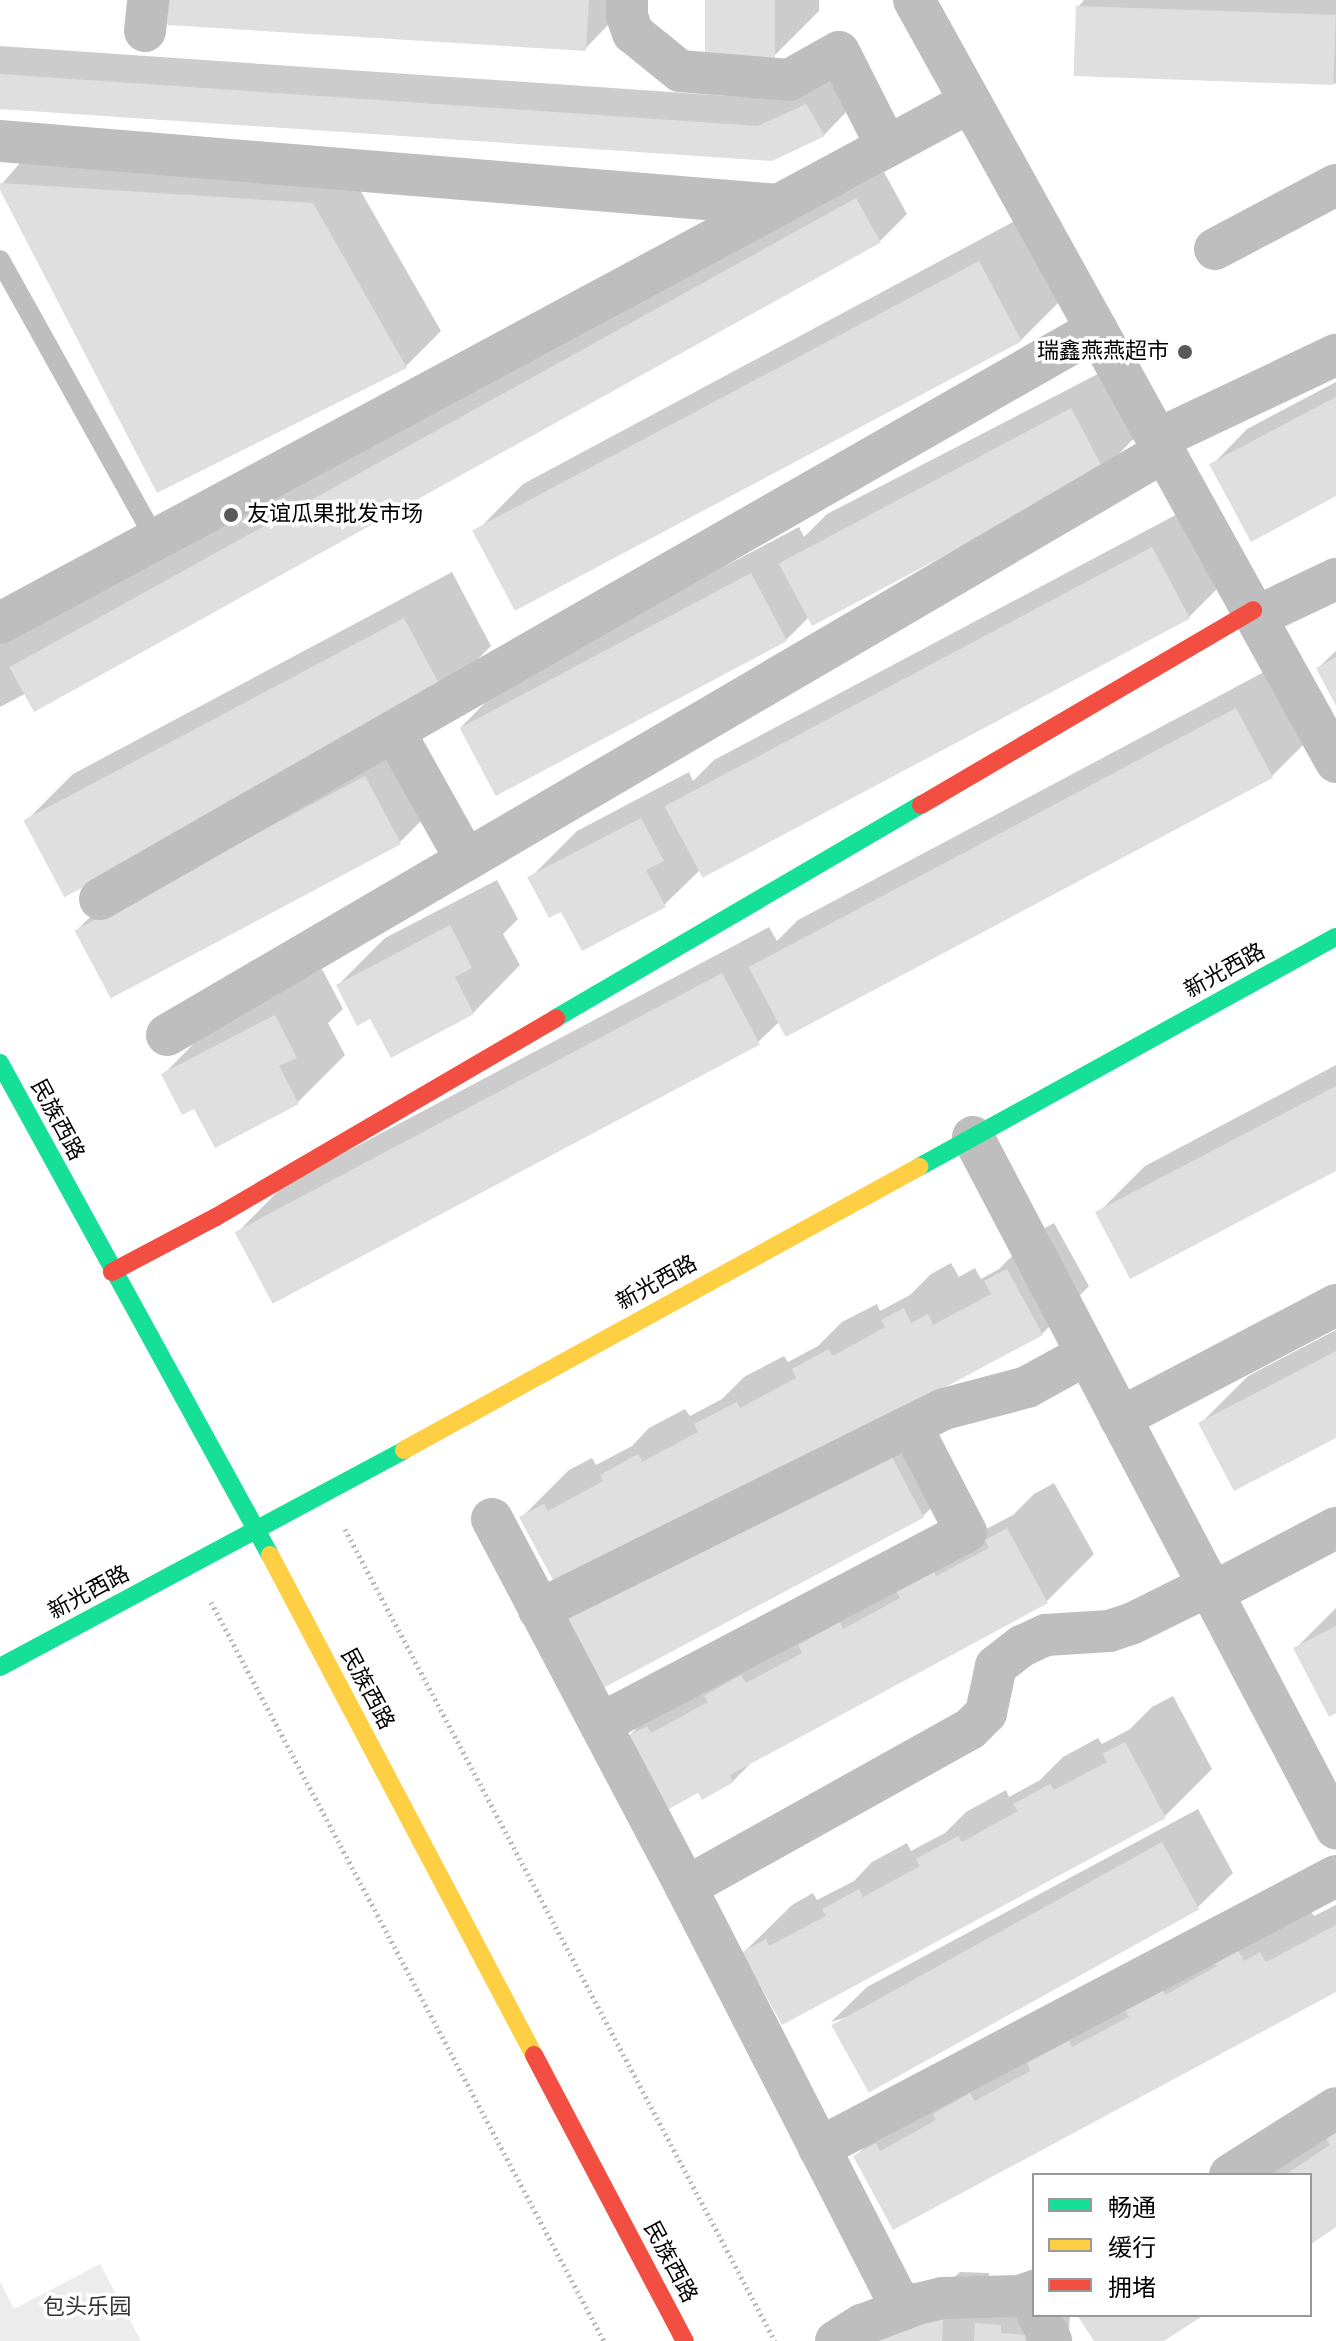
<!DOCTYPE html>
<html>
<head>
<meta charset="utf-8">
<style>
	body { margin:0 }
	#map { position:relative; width:1336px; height:2341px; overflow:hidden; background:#fff; font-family:"Sofia Sans Condensed","Noto Sans SC",sans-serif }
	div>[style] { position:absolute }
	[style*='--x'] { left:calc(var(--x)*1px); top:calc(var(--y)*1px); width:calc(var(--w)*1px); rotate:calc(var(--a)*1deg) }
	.green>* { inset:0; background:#ececec }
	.shadow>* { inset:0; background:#0003 }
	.building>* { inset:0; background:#dfdfdf; transform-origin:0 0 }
	.path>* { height:5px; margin-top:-2.5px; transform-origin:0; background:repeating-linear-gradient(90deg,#b9b9b9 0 2px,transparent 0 6px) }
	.lane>* { height:20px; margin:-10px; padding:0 10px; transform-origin:10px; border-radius:10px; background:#bebebe }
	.street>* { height:42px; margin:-21px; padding:0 21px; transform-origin:21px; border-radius:21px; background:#bebebe }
	.fast>* { height:18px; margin:-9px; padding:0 9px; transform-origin:9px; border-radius:9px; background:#16e098 }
	.slow>* { height:18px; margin:-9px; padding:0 9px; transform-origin:9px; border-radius:9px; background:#ffcf43 }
	.jam>* { height:18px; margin:-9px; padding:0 9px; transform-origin:9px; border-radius:9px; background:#f24e42 }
	.dots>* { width:22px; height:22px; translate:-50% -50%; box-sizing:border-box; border:4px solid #fff; border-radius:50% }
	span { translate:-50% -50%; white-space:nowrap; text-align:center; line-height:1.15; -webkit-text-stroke:7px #fff; paint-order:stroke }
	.poi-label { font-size:22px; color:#000 }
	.right { translate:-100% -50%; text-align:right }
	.left { translate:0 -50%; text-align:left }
	.street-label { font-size:22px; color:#000 }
	.park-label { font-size:22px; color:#333 }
	.legend { position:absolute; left:1032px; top:2173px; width:280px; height:144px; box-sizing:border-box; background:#fff; border:2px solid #999; margin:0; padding:10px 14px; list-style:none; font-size:24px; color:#000 }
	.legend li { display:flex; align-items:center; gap:16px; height:40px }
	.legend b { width:40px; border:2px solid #999 }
</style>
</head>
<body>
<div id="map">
	<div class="green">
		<div style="clip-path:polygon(100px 2264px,141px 2341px,0 2341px,0 2281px,14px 2309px)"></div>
	</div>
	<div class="shadow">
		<div style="clip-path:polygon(170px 0,632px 0,585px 49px)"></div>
		<div style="clip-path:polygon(707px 0,819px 0,819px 11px,771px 59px)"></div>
		<div style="clip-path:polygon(1084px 0,1336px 0,1336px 84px,1078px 7px)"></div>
		<div style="clip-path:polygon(0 46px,787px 100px,834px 78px,851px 107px,824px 135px,0 107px)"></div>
		<div style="clip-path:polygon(33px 148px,348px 169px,441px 331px,406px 366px,0 186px)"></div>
		<div style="clip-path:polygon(884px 172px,907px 214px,879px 242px,0 707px,0 642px)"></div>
		<div style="clip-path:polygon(1026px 215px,1068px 293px,1021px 340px,476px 532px,523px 484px)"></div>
		<div style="clip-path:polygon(1119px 363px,1150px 422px,1103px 470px,809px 617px,786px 640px,461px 727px,508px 680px,799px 527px,804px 537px,827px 514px)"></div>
		<div style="clip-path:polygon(1336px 382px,1336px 494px,1212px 465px,1247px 429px)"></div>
		<div style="clip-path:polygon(1200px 502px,1236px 570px,1189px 617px,701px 869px,664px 905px,562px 909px,530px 878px,577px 831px,689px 772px,693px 781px,714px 760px)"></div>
		<div style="clip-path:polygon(452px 572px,491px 646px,444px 693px,26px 821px,73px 774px)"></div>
		<div style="clip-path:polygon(1336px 651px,1336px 702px,1318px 668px)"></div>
		<div style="clip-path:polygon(1283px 662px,1319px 729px,1272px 776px,780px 1021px,758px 1042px,237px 1233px,284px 1185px,769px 927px,777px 941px,798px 920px)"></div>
		<div style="clip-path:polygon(412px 730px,447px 795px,400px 842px,76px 931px,123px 884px)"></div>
		<div style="clip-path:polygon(497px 880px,518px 919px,503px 934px,520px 965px,473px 1013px,370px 1017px,338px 985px,385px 938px)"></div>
		<div style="clip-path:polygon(322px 969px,343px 1009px,328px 1023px,345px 1055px,298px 1102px,195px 1106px,163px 1075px,210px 1027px)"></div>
		<div style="clip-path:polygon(1336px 1065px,1336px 1169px,1098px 1213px,1145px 1166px)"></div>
		<div style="clip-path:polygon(1054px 1223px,1089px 1286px,1042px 1334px,561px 1591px,521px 1518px,569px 1470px,592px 1458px,596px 1465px,632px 1446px,649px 1428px,685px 1409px,690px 1416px,722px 1399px,744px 1377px,784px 1356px,788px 1362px,818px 1346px,842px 1322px,877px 1304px,880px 1311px,910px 1295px,931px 1274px,951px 1263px,959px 1277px,975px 1268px,981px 1279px,999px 1269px,1034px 1234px)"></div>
		<div style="clip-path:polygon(1336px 1330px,1336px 1436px,1201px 1423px,1248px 1376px)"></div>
		<div style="clip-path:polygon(922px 1412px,958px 1481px,923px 1516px,598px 1580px)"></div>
		<div style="clip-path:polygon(1054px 1483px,1094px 1554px,1046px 1602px,755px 1759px,733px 1781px,699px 1790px,627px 1738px,674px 1691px,1013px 1515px,1034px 1494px)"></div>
		<div style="clip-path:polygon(1336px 1608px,1336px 1711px,1296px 1648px)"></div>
		<div style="clip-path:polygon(1173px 1696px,1212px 1769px,1165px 1816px,783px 2022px,744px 1952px,792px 1905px,813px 1893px,817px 1900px,854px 1881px,872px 1862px,907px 1843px,911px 1851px,945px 1833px,966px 1812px,1006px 1790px,1009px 1797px,1040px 1780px,1063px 1757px,1098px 1738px,1102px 1744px,1130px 1729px,1152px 1707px)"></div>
		<div style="clip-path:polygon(1198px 1809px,1233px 1873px,1197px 1908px,831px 2022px,867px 1987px)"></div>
		<div style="clip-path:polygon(1336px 1905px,1336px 1990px,894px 2228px,855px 2157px,902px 2109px,1308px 1906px,1314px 1916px)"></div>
		<div style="clip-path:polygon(1336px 2127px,1336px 2225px,1310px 2242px,1310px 2175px,1262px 2175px)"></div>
		<div style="clip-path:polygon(960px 2272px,989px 2273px,988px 2297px,1034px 2315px,1070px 2315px,1069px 2330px,1059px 2341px,883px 2341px)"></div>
	</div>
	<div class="building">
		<div style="clip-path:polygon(168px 0,589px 0,586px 51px,167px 25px)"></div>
		<div style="left:705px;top:0;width:70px;height:58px"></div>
		<div style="left:1076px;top:6px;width:260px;height:70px;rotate:2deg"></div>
		<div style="clip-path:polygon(0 74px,758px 126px,806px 104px,825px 136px,772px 161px,0 109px)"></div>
		<div style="clip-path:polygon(0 183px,313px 203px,407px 368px,157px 493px,0 190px)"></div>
		<div style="left:856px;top:198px;width:51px;height:968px;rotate:61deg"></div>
		<div style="left:979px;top:261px;width:91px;height:574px;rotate:62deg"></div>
		<div style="clip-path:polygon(1336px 397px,1336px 496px,1251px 542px,1209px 464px)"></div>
		<div style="left:1071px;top:408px;width:71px;height:331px;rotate:62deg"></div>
		<div style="left:1152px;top:547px;width:81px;height:552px;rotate:62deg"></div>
		<div style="left:751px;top:573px;width:77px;height:330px;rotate:62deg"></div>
		<div style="left:404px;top:618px;width:87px;height:431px;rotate:62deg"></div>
		<div style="clip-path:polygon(1336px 657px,1336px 706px,1316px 668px)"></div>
		<div style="left:1236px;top:708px;width:79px;height:552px;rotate:62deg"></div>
		<div style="left:365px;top:776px;width:77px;height:329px;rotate:62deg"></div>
		<div style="clip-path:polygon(641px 818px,664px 861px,646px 870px,666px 907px,582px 951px,561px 912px,549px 918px,527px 877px)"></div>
		<div style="clip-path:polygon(450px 925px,472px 968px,455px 977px,474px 1014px,391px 1058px,370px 1019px,357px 1026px,336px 985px)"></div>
		<div style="left:722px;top:973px;width:81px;height:552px;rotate:62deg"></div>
		<div style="clip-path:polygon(275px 1015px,297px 1058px,279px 1066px,299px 1104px,215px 1148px,194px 1109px,182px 1115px,161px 1074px)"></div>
		<div style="clip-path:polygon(1336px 1086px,1336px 1171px,1130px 1279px,1095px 1212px)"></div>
		<div style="clip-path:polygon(1007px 1269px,1043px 1335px,560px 1593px,519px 1517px,544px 1504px,548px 1511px,603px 1481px,600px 1475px,638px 1454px,642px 1462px,698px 1432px,694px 1424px,737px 1402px,740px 1408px,796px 1378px,792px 1369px,829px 1349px,833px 1356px,885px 1327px,881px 1320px,904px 1308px,911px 1323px,928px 1314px,933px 1325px,991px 1294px,984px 1281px)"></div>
		<div style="clip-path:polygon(1336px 1351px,1336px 1438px,1234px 1491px,1198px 1423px)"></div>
		<div style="left:886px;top:1446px;width:81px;height:367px;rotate:62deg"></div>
		<div style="clip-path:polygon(1007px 1528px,1048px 1603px,730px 1775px,734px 1782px,702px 1800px,698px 1793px,665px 1811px,624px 1738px,647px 1726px,651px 1733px,708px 1702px,704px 1696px,741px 1675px,746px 1683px,802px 1653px,798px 1645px,840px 1622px,843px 1629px,900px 1598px,896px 1590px,933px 1570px,936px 1576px,989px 1548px,985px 1540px)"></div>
		<div style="clip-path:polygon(1336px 1626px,1336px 1713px,1329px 1717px,1293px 1648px)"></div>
		<div style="clip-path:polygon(1125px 1742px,1166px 1818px,782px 2025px,742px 1952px,766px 1939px,769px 1946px,826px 1916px,822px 1909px,859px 1889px,863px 1897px,920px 1866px,916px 1859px,958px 1836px,962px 1842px,1018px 1811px,1013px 1804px,1050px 1784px,1054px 1790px,1107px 1762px,1102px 1754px)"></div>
		<div style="left:1162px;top:1842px;width:77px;height:378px;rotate:61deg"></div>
		<div style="clip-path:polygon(1336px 1925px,1336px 1992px,893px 2230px,853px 2156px,876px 2143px,880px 2151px,936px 2120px,933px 2114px,970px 2093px,975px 2101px,1030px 2071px,1027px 2063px,1069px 2041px,1072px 2047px,1129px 2017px,1124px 2008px,1162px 1988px,1165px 1995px,1217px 1966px,1213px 1959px,1236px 1947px,1244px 1961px,1260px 1952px,1266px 1962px)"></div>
		<div style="clip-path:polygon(1336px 2130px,1336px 2227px,1310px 2245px,1310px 2175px,1285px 2175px,1330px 2145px,1325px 2137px)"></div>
		<div style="clip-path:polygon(1077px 2315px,1204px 2315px,1164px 2341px,1094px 2341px)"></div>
		<div style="clip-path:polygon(911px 2318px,943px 2320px,942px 2341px,881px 2341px,882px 2327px,911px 2329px)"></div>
		<div style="clip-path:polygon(975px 2323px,1001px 2325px,1001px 2333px,1026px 2335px,1025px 2341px,974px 2341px)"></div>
	</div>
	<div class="path">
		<div style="--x:345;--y:1529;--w:919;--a:62.1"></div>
		<div style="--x:211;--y:1602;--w:837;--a:62"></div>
	</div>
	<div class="lane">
		<div style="--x:0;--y:260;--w:318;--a:60.9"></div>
	</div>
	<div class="street">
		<div style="--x:627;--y:0;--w:16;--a:90"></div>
		<div style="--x:627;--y:16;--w:18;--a:71"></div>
		<div style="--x:633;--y:33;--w:60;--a:39"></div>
		<div style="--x:680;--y:71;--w:109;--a:4.7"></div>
		<div style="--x:789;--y:80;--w:57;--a:-29.2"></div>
		<div style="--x:839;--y:52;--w:106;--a:63.2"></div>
		<div style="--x:914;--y:0;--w:871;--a:61.02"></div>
		<div style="--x:145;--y:31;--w:31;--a:-84"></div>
		<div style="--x:0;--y:141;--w:781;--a:4.7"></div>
		<div style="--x:1215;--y:249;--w:137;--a:-27.9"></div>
		<div style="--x:1158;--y:439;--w:197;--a:-25.3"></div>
		<div style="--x:1256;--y:617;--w:89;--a:-25.4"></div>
		<div style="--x:0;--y:623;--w:1101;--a:-28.24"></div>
		<div style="--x:394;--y:731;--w:148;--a:60.8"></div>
		<div style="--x:100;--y:899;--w:1148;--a:-29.76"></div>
		<div style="--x:167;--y:1035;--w:1156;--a:-30.33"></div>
		<div style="--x:973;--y:1137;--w:781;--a:62.29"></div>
		<div style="--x:1120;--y:1418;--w:244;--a:-27.6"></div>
		<div style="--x:492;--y:1519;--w:416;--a:62.2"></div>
		<div style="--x:686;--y:1887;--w:475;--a:62.9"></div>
		<div style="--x:1212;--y:1593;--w:140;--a:-27.7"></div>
		<div style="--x:539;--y:1610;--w:452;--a:-26.4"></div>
		<div style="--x:944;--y:1409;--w:86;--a:-14.8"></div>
		<div style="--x:1027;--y:1387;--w:68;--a:-28.8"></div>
		<div style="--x:600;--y:1724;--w:413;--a:-27.7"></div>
		<div style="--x:966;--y:1532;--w:119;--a:-117.4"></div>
		<div style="--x:686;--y:1887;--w:325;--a:-29.1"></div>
		<div style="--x:970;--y:1729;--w:23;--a:-45"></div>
		<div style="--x:986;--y:1713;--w:48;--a:-78"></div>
		<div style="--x:996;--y:1666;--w:33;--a:-38"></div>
		<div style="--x:1022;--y:1646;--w:26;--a:-25"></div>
		<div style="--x:1046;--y:1635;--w:63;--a:-3.6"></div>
		<div style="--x:1109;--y:1631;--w:23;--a:-18"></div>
		<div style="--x:1131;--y:1624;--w:86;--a:-26.3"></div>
		<div style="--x:819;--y:2148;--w:584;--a:-27.75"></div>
		<div style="--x:1230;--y:2175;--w:125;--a:-32.3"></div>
		<div style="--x:1038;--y:2315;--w:29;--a:63"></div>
		<div style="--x:836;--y:2341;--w:31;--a:-32"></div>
		<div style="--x:862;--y:2325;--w:59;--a:-20.9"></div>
		<div style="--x:917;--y:2304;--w:26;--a:-13"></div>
		<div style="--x:942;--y:2298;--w:78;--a:-1.5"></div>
		<div style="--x:1020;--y:2296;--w:15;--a:-20"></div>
	</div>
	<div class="fast">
		<div style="--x:556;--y:1018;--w:423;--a:-30.3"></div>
		<div style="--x:0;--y:1063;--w:561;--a:61.24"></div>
		<div style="--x:919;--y:1167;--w:476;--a:-28.9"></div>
		<div style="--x:0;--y:1667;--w:459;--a:-28.2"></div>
	</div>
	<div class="slow">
		<div style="--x:404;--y:1450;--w:588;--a:-28.79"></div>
		<div style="--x:270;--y:1555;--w:565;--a:62.17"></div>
	</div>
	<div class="jam">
		<div style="--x:921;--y:805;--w:385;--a:-30.4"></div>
		<div style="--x:112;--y:1272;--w:118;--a:-27.9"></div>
		<div style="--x:216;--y:1217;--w:394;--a:-30.3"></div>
		<div style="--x:534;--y:2055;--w:323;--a:62.2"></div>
	</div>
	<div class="dots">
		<div style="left:1185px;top:352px;background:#595959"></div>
		<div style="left:231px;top:515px;background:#595959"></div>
	</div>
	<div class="poi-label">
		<span class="right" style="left:1169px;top:352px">瑞鑫燕燕超市</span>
		<span class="left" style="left:247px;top:515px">友谊瓜果批发市场</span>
	</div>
	<div class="street-label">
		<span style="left:1225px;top:971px;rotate:-29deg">新光西路</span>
		<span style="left:57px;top:1120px;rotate:62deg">民族西路</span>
		<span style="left:657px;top:1283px;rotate:-29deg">新光西路</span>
		<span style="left:89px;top:1593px;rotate:-28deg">新光西路</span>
		<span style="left:367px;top:1689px;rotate:62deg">民族西路</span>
		<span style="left:670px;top:2262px;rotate:62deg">民族西路</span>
	</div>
	<div class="park-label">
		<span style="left:87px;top:2308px">包头乐园</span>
	</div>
	<ul class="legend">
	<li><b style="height:10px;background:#16e098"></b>畅通</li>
	<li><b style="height:10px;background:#ffcf43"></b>缓行</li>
	<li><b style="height:10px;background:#f24e42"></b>拥堵</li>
	</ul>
</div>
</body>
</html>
